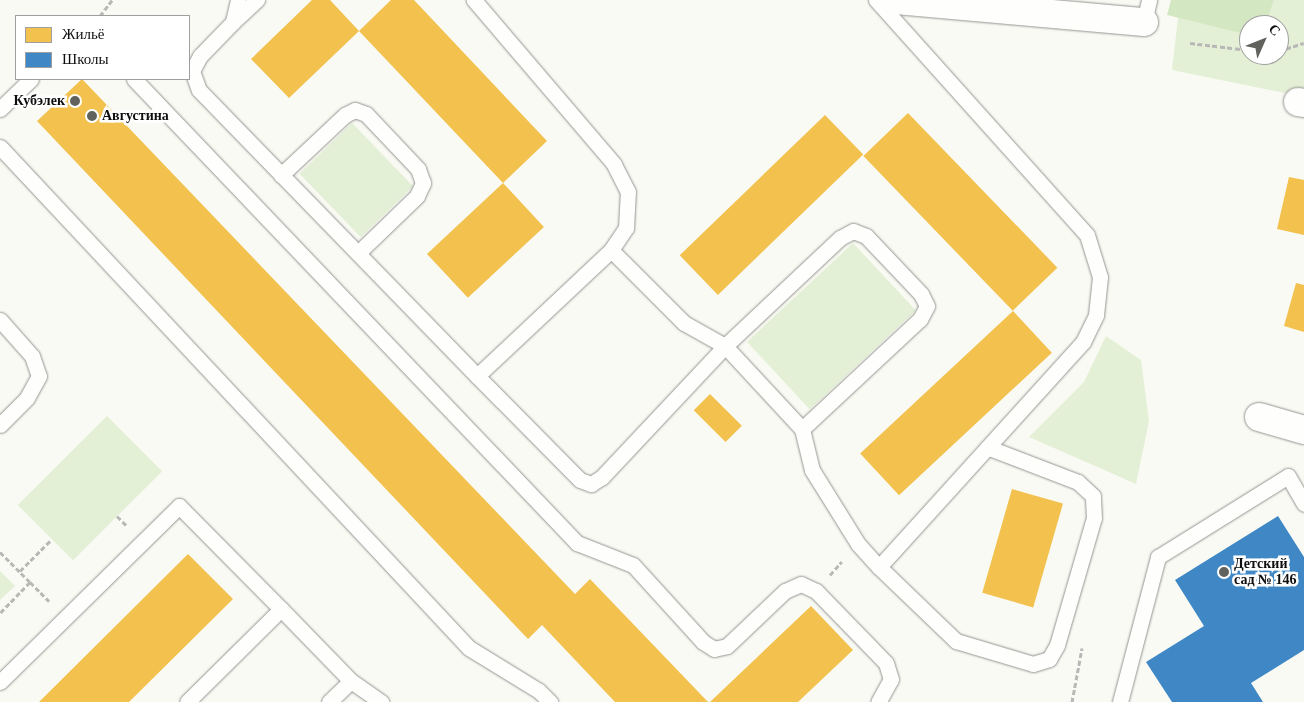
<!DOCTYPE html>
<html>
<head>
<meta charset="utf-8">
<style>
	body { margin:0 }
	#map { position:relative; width:1304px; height:702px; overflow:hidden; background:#fafaf4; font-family:"Times New Roman",serif }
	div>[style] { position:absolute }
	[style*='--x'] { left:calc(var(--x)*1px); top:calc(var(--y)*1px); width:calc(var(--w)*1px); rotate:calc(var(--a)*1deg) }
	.green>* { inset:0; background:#e3f0d5; transform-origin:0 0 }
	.forest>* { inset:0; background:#d3e7c3 }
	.homes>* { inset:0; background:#f2c14e; transform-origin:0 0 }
	.schools>* { inset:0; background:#3f88c5 }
	.path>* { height:3px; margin-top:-1.5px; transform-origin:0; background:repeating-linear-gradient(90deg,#b8b8b7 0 5px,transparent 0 7.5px) }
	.roads { filter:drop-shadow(0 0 1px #949492) drop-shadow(0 0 1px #949492) }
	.lane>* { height:15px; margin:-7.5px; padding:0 7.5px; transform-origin:7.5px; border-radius:7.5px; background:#fefefd }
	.street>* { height:28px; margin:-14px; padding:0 14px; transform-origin:14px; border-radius:14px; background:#fefefd }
	.dots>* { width:14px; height:14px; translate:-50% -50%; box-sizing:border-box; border:2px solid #fff; border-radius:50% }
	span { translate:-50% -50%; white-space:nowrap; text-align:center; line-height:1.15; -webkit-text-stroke:5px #fff; paint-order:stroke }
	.poi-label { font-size:14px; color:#0e0e0e; font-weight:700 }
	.right { translate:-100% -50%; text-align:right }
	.left { translate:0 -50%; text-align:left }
	.legend { position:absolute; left:15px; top:15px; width:175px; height:65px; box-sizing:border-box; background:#fff; border:1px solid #9f9f9f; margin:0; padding:6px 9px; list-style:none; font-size:15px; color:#0e0e0e }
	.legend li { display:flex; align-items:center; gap:10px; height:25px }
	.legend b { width:25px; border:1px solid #9f9f9f }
	.north { position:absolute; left:1239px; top:15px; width:50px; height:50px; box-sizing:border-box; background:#fff; border:1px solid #9f9f9f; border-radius:50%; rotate:46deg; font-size:14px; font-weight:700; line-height:20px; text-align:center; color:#0e0e0e }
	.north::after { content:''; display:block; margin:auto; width:18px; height:22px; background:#61615e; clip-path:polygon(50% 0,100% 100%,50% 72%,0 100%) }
</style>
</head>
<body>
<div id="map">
	<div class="green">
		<div style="clip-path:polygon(evenodd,1180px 0,1304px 0,1304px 97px,1172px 70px,1180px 0,1249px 25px,1279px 25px,1279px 55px,1249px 55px,1249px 25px)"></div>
		<div style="left:352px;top:123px;width:88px;height:73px;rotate:46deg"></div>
		<div style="left:853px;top:243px;width:92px;height:145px;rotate:47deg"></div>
		<div style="clip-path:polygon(1106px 336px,1141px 360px,1149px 421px,1136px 484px,1029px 437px,1084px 382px)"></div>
		<div style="left:107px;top:416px;width:78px;height:126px;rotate:45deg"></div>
		<div style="clip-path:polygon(0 571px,15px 586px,0 600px)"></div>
	</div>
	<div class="forest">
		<div style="clip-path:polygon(1171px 0,1274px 0,1265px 25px,1249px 25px,1249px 35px,1167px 15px)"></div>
	</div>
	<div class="homes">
		<div style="clip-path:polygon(312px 0,330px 0,359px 31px,391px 0,414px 0,547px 141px,503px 183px,359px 31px,289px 98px,251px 59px)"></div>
		<div style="clip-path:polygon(82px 79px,575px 594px,590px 579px,708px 702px,615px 702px,542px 625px,528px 639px,37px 121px)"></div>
		<div style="left:908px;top:113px;width:215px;height:62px;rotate:46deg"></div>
		<div style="left:825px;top:115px;width:55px;height:202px;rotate:46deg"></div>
		<div style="clip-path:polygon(1289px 177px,1304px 180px,1304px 235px,1277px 229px)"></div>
		<div style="left:503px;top:183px;width:60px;height:104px;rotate:47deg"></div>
		<div style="clip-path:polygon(1296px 283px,1304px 285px,1304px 332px,1284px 326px)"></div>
		<div style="left:1013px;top:311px;width:57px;height:209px;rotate:47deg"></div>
		<div style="left:710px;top:394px;width:45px;height:23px;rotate:45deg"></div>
		<div style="left:1012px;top:489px;width:53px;height:108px;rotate:16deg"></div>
		<div style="clip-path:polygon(188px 554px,233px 599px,129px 702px,39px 702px)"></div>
		<div style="clip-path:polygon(811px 606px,853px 650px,798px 702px,710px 702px)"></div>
	</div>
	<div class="schools">
		<div style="clip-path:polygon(1278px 516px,1304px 557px,1304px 650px,1251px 683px,1263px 702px,1172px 702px,1146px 662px,1204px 626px,1175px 580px)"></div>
	</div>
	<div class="path">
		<div style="--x:100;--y:16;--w:20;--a:-53"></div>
		<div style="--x:1190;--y:43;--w:59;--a:6.8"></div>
		<div style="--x:1279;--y:51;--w:26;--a:-18"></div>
		<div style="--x:117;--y:516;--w:14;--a:45"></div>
		<div style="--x:0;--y:552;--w:42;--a:45"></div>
		<div style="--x:30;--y:582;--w:43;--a:134.1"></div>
		<div style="--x:20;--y:571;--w:45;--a:-45"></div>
		<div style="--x:830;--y:575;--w:18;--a:-49"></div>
		<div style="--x:30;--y:582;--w:27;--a:45"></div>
		<div style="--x:1072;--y:702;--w:55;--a:-79.5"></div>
	</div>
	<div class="roads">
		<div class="lane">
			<div style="--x:238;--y:0;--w:23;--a:103"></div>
			<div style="--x:233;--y:22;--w:47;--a:134.1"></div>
			<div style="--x:200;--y:56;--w:17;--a:118"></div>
			<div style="--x:192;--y:71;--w:20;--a:70"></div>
			<div style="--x:199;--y:90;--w:399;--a:45.8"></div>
			<div style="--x:477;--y:376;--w:184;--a:-43.2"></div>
			<div style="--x:611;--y:250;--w:27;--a:-56"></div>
			<div style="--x:626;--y:228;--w:36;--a:-87"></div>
			<div style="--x:628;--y:192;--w:31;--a:-117"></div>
			<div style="--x:614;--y:164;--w:216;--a:-130.5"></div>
			<div style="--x:233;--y:22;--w:33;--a:-43"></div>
			<div style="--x:1144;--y:22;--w:23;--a:-77"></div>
			<div style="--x:134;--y:79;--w:642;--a:46.33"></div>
			<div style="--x:577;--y:543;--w:60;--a:21.4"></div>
			<div style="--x:633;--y:565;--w:104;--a:47.7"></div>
			<div style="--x:703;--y:642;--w:13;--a:32"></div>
			<div style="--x:714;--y:649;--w:13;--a:-13"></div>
			<div style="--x:727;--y:646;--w:80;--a:-43.5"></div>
			<div style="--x:785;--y:591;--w:17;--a:-24"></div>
			<div style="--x:801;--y:584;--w:17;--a:25"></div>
			<div style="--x:816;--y:591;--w:100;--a:45.8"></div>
			<div style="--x:886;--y:663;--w:17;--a:73"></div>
			<div style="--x:891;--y:679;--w:26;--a:119"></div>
			<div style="--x:0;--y:109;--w:43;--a:-44.1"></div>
			<div style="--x:0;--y:147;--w:686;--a:46.89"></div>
			<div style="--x:469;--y:648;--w:82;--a:31.6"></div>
			<div style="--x:539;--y:691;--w:16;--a:45"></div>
			<div style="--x:281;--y:175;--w:88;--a:-43.2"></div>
			<div style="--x:345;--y:115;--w:11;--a:-27"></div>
			<div style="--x:355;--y:110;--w:12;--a:20"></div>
			<div style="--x:366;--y:114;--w:76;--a:46.6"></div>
			<div style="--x:418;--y:169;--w:15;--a:70"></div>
			<div style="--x:423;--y:183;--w:14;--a:115"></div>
			<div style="--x:417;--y:196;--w:82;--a:136"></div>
			<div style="--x:611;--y:250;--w:103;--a:45"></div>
			<div style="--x:684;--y:323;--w:47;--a:29.3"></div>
			<div style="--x:725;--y:346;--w:158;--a:-43.2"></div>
			<div style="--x:840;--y:238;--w:15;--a:-28"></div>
			<div style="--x:853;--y:231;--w:14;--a:21"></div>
			<div style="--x:866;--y:236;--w:80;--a:46.5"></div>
			<div style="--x:921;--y:294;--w:13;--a:63"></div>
			<div style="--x:927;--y:306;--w:15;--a:118"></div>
			<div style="--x:920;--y:319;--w:161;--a:137"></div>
			<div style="--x:0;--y:320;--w:48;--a:48.4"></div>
			<div style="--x:32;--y:356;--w:21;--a:71"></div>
			<div style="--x:39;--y:376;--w:25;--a:119"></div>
			<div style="--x:27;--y:398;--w:38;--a:135"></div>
			<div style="--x:477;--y:376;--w:146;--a:45.3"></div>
			<div style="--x:580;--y:480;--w:12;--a:20"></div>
			<div style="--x:591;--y:484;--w:13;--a:-32"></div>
			<div style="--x:602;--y:477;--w:180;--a:-46.8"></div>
			<div style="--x:725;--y:346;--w:113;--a:47.1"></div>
			<div style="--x:802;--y:429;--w:42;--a:76.3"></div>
			<div style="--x:812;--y:470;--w:87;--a:58.1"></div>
			<div style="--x:858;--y:544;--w:31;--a:48"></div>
			<div style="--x:879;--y:567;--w:304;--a:-47.8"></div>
			<div style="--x:1083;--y:342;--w:30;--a:-64"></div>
			<div style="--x:1096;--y:315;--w:38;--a:-84"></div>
			<div style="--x:1100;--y:277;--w:44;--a:-107.2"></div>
			<div style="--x:1087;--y:235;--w:316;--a:-131.9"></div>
			<div style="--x:879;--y:567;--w:107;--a:43.9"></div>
			<div style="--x:956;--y:641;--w:80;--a:16.6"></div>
			<div style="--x:1033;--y:664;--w:17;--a:-17"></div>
			<div style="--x:1049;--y:659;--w:16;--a:-60"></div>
			<div style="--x:1057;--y:645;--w:132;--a:-73.8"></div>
			<div style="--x:1094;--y:518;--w:22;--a:-93"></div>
			<div style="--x:1093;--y:496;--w:21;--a:-137"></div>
			<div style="--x:1078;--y:482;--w:97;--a:-159"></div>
			<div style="--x:281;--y:609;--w:100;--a:45.8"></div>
			<div style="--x:351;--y:681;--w:37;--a:35"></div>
			<div style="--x:0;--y:682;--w:251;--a:-44.5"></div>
			<div style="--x:179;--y:506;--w:145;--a:45.3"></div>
			<div style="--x:281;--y:609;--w:132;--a:135.3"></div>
			<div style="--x:329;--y:702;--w:30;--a:-44"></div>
			<div style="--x:1120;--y:702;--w:150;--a:-75.3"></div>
			<div style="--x:1158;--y:557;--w:153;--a:-31.9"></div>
			<div style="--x:1288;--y:476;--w:32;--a:60"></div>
		</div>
		<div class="street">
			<div style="--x:896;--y:0;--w:249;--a:5.1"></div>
			<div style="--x:1298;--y:102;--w:6;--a:9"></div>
			<div style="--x:1259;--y:417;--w:47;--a:16.1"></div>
		</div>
	</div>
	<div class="dots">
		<div style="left:75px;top:101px;background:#61615e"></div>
		<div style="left:92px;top:116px;background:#61615e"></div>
		<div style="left:1224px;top:572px;background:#61615e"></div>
	</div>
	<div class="poi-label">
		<span class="right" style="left:65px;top:101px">Кубэлек</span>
		<span class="left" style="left:102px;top:116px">Августина</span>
		<span class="left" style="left:1234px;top:572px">Детский<br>сад № 146</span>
	</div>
	<ul class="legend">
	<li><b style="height:14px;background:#f2c14e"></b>Жильё</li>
	<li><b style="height:14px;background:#3f88c5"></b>Школы</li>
	</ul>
	<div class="north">С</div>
</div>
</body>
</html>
